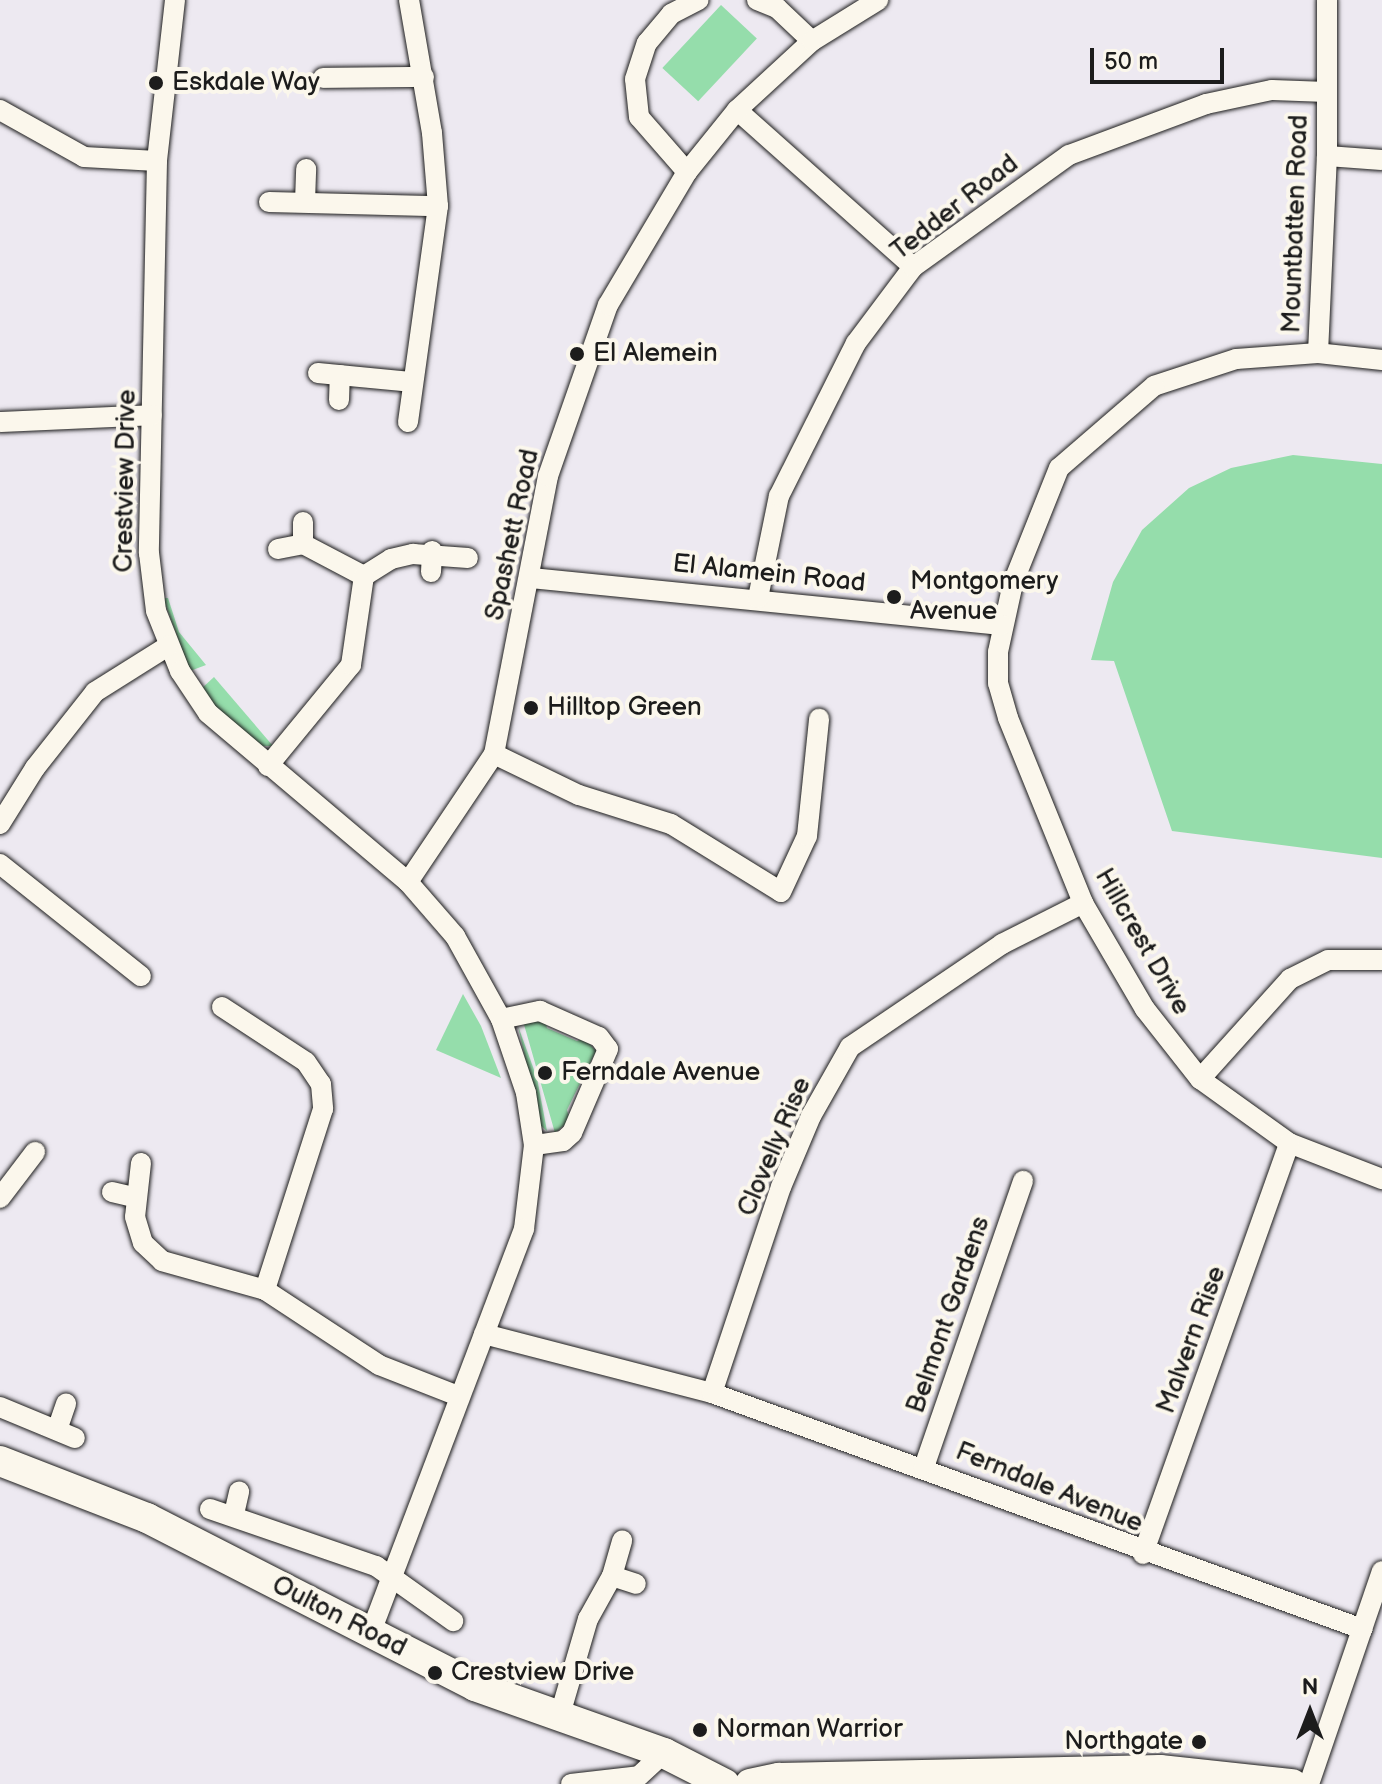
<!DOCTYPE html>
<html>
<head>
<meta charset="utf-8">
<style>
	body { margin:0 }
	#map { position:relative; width:1382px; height:1784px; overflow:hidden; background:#ede9f1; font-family:"Balsamiq Sans",sans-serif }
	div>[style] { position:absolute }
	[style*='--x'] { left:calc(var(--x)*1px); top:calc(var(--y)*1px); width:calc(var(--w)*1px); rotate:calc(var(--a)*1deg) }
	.green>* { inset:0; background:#95ddab; transform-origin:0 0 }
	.roads { filter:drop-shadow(0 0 2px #1c1c1c) drop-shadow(0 0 2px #1c1c1c) }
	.minor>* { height:20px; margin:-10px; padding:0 10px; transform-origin:10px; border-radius:10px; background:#fbf7ec }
	.secondary>* { height:30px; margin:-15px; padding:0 15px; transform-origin:15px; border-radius:15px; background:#fbf7ec }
	.dots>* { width:22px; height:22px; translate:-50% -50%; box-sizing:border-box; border:4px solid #fbf7ec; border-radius:50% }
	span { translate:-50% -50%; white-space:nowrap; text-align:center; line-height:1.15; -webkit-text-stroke:8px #fbf7ec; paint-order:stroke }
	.poi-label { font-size:26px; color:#1c1c1c }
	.left { translate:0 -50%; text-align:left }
	.right { translate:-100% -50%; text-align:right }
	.street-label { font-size:26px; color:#1c1c1c }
	.north { position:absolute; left:1270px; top:1672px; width:80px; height:80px; -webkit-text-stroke:6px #fbf7ec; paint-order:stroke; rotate:0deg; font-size:22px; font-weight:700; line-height:32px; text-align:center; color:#1c1c1c }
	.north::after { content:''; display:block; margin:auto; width:28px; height:36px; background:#1c1c1c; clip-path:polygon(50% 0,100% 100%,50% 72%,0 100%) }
	.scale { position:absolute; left:1090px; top:48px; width:134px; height:36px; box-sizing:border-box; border:4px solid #1c1c1c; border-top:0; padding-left:10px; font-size:24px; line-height:28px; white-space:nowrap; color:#1c1c1c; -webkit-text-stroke:6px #fbf7ec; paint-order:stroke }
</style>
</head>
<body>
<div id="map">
	<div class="green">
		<div style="left:721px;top:5px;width:49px;height:86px;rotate:43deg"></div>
		<div style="clip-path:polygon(1293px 455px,1382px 464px,1382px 858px,1172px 831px,1114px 661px,1091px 660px,1113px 582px,1142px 530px,1189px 488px,1231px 468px)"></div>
		<div style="clip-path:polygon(163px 598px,168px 598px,179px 632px,206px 665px,190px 671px)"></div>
		<div style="clip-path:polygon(214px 677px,273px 746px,262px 746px,221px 714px,201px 689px)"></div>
		<div style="clip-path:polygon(463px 994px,481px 1026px,501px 1078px,436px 1050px)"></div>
		<div style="clip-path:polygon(523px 1021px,545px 1021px,547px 1028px,577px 1041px,584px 1038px,596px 1051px,567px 1110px,570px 1120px,555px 1133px)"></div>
		<div style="clip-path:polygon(518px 1026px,537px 1078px,547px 1131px,540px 1125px)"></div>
	</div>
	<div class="roads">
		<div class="minor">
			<div style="--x:175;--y:0;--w:162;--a:96.4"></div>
			<div style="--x:157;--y:161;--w:392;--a:91.2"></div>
			<div style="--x:149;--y:553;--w:58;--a:83.1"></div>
			<div style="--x:156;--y:611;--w:65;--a:68.2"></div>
			<div style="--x:180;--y:671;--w:50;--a:56.3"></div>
			<div style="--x:208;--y:713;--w:262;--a:40.2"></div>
			<div style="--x:408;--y:882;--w:72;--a:49"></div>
			<div style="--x:455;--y:936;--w:95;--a:61"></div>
			<div style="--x:501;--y:1019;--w:78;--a:71.3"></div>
			<div style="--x:526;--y:1093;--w:53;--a:81.3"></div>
			<div style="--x:534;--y:1145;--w:85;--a:96.8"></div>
			<div style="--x:524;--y:1229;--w:431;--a:110.8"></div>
			<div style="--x:757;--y:0;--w:22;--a:22"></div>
			<div style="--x:777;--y:8;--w:48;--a:43.3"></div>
			<div style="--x:323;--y:78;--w:101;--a:-0.6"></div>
			<div style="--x:0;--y:110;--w:96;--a:29.2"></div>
			<div style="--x:84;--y:157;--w:73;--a:3.1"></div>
			<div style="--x:737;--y:110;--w:236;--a:41.7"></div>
			<div style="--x:1327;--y:156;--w:55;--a:4.2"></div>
			<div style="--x:687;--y:172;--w:73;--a:-131.1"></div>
			<div style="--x:639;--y:117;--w:38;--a:-96"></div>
			<div style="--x:635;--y:79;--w:38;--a:-72"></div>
			<div style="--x:647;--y:43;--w:38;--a:-50"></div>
			<div style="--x:671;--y:14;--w:31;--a:-27"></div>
			<div style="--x:269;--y:202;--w:169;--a:1.4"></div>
			<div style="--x:305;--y:202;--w:33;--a:-88"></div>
			<div style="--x:1318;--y:353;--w:197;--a:-87.4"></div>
			<div style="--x:1327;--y:156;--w:156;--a:-90"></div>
			<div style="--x:1382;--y:360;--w:64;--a:-173.8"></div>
			<div style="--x:1318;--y:353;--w:82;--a:175.8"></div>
			<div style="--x:1236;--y:359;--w:86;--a:161.8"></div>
			<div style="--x:1154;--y:386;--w:125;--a:139.2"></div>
			<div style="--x:1059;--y:468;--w:124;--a:111.8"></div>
			<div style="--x:1013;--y:583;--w:71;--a:102.3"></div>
			<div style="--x:998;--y:652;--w:31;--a:90"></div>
			<div style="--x:998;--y:683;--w:36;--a:74"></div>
			<div style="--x:1008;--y:718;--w:200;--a:67.9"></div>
			<div style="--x:1083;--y:903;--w:123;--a:59.7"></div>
			<div style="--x:1145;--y:1009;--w:89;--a:51.8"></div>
			<div style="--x:1200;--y:1079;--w:110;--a:35.7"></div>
			<div style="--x:1289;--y:1143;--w:100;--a:21.2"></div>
			<div style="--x:318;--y:373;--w:93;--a:5.5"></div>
			<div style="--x:339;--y:400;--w:25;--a:-88"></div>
			<div style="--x:0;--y:422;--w:152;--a:-2.6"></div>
			<div style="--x:408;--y:422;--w:218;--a:-82.1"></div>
			<div style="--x:438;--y:206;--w:73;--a:-94.7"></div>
			<div style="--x:432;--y:133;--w:135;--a:-99.8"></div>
			<div style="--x:303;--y:544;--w:22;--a:-90"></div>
			<div style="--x:278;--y:549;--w:25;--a:-11"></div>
			<div style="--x:303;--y:544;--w:69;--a:27.7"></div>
			<div style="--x:364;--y:576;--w:32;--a:-32"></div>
			<div style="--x:391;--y:559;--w:23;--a:-13"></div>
			<div style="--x:413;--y:554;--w:55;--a:4.2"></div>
			<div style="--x:431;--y:572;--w:21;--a:-87"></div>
			<div style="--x:531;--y:578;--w:473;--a:5.7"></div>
			<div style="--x:758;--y:598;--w:104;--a:-78.4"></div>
			<div style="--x:779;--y:496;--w:171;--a:-63.3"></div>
			<div style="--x:856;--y:343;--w:95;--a:-53.1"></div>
			<div style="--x:913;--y:267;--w:192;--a:-35.7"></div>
			<div style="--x:1069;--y:155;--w:146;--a:-20.4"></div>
			<div style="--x:1206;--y:104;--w:67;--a:-12"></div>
			<div style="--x:1272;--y:90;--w:55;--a:2.1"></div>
			<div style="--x:494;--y:754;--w:94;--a:25.8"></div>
			<div style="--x:579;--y:795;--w:96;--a:17.5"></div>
			<div style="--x:671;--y:824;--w:129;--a:31.7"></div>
			<div style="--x:781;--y:892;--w:62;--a:-65.1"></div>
			<div style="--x:807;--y:836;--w:118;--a:-84.1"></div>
			<div style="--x:268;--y:766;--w:131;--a:-50.6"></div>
			<div style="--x:351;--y:665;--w:90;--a:-81.7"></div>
			<div style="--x:0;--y:824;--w:66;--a:-58"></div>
			<div style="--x:35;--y:768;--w:97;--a:-51.7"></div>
			<div style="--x:95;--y:692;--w:86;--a:-32.2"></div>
			<div style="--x:0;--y:864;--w:180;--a:38.5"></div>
			<div style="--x:408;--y:882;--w:154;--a:-56.1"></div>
			<div style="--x:494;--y:754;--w:283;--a:-79"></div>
			<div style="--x:548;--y:476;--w:181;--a:-70.7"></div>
			<div style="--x:608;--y:305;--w:155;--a:-59.3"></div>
			<div style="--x:687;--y:172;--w:80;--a:-51.1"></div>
			<div style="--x:737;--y:110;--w:102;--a:-42.6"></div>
			<div style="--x:812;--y:41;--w:78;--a:-31.8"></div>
			<div style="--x:222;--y:1007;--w:100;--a:33.2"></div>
			<div style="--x:306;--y:1062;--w:27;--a:56"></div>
			<div style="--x:321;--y:1084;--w:25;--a:85"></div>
			<div style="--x:323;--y:1109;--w:190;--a:107.8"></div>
			<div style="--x:501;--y:1019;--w:40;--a:-12"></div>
			<div style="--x:540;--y:1011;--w:64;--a:23.8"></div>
			<div style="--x:599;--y:1037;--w:15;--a:53"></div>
			<div style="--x:608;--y:1049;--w:91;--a:113.2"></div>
			<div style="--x:572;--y:1133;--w:12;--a:138"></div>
			<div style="--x:563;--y:1141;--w:29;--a:172"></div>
			<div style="--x:1200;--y:1079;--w:135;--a:-48"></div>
			<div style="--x:1290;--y:979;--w:42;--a:-26.6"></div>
			<div style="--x:1328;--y:960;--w:54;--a:0"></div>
			<div style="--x:141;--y:1163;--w:54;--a:96.3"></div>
			<div style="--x:135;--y:1217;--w:27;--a:73"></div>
			<div style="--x:143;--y:1243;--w:26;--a:43"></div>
			<div style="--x:162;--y:1261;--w:107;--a:15.7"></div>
			<div style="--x:265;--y:1290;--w:136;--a:33.3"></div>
			<div style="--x:379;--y:1365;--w:85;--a:21.4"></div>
			<div style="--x:112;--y:1192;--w:23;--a:13"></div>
			<div style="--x:0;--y:1198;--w:58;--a:-52.7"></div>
			<div style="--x:484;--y:1334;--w:236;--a:14.5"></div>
			<div style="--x:712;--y:1393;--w:692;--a:19.95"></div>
			<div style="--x:712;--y:1393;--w:217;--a:-71.5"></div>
			<div style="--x:781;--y:1187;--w:77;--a:-67.1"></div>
			<div style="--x:811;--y:1116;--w:79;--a:-60.5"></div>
			<div style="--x:850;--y:1047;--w:184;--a:-34.1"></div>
			<div style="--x:1002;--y:944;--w:91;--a:-26.8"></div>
			<div style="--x:0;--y:1407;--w:81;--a:22.5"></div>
			<div style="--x:57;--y:1430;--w:28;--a:-71"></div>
			<div style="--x:924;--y:1467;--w:303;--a:-70.9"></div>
			<div style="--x:210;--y:1509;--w:176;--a:19"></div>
			<div style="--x:376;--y:1566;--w:95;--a:35.5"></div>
			<div style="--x:234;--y:1514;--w:23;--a:-77"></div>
			<div style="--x:1143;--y:1554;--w:436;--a:-70.4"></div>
			<div style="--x:612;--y:1576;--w:25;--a:18"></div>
			<div style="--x:559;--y:1718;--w:103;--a:-73.7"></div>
			<div style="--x:588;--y:1619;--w:49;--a:-60.8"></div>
			<div style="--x:612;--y:1576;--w:37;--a:-74"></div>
			<div style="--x:571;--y:1784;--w:68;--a:-6.7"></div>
			<div style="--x:639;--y:1776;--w:34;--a:-43"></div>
			<div style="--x:1309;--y:1784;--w:225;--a:-71.1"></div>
		</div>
		<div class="secondary">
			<div style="--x:0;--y:1461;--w:158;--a:21.2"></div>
			<div style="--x:147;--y:1518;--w:369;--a:27.1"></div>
			<div style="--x:475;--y:1686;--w:201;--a:19.5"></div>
			<div style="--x:664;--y:1753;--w:68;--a:26.9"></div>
			<div style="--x:750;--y:1784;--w:30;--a:-12"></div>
			<div style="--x:779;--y:1778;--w:381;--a:-1.2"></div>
			<div style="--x:1160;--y:1770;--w:133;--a:6.1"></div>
		</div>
	</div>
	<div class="dots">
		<div style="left:156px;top:83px;background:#1c1c1c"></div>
		<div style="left:577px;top:354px;background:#1c1c1c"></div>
		<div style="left:894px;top:597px;background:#1c1c1c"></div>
		<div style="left:531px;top:708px;background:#1c1c1c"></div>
		<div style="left:545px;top:1073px;background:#1c1c1c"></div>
		<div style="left:435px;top:1673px;background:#1c1c1c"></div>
		<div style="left:700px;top:1730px;background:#1c1c1c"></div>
		<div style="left:1199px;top:1742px;background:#1c1c1c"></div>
	</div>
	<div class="poi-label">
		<span class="left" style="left:172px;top:83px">Eskdale Way</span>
		<span class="left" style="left:593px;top:354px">El Alemein</span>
		<span class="left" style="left:910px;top:597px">Montgomery<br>Avenue</span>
		<span class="left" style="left:547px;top:708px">Hilltop Green</span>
		<span class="left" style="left:561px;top:1073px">Ferndale Avenue</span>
		<span class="left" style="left:451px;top:1673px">Crestview Drive</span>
		<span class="left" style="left:716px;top:1730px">Norman Warrior</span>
		<span class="right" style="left:1183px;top:1742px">Northgate</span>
	</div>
	<div class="street-label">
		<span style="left:955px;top:208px;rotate:-38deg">Tedder Road</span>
		<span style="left:1296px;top:224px;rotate:-88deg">Mountbatten Road</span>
		<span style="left:126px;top:481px;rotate:-89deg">Crestview Drive</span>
		<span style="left:513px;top:535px;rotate:-78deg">Spashett Road</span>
		<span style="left:769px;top:574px;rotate:6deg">El Alamein Road</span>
		<span style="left:1142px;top:942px;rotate:60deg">Hillcrest Drive</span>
		<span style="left:775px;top:1147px;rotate:-67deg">Clovelly Rise</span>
		<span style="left:949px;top:1315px;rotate:-71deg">Belmont Gardens</span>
		<span style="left:1192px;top:1340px;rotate:-70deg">Malvern Rise</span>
		<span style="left:1049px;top:1488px;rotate:22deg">Ferndale Avenue</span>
		<span style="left:339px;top:1617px;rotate:27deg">Oulton Road</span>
	</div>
	<div class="north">N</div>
	<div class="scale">50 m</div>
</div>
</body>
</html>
